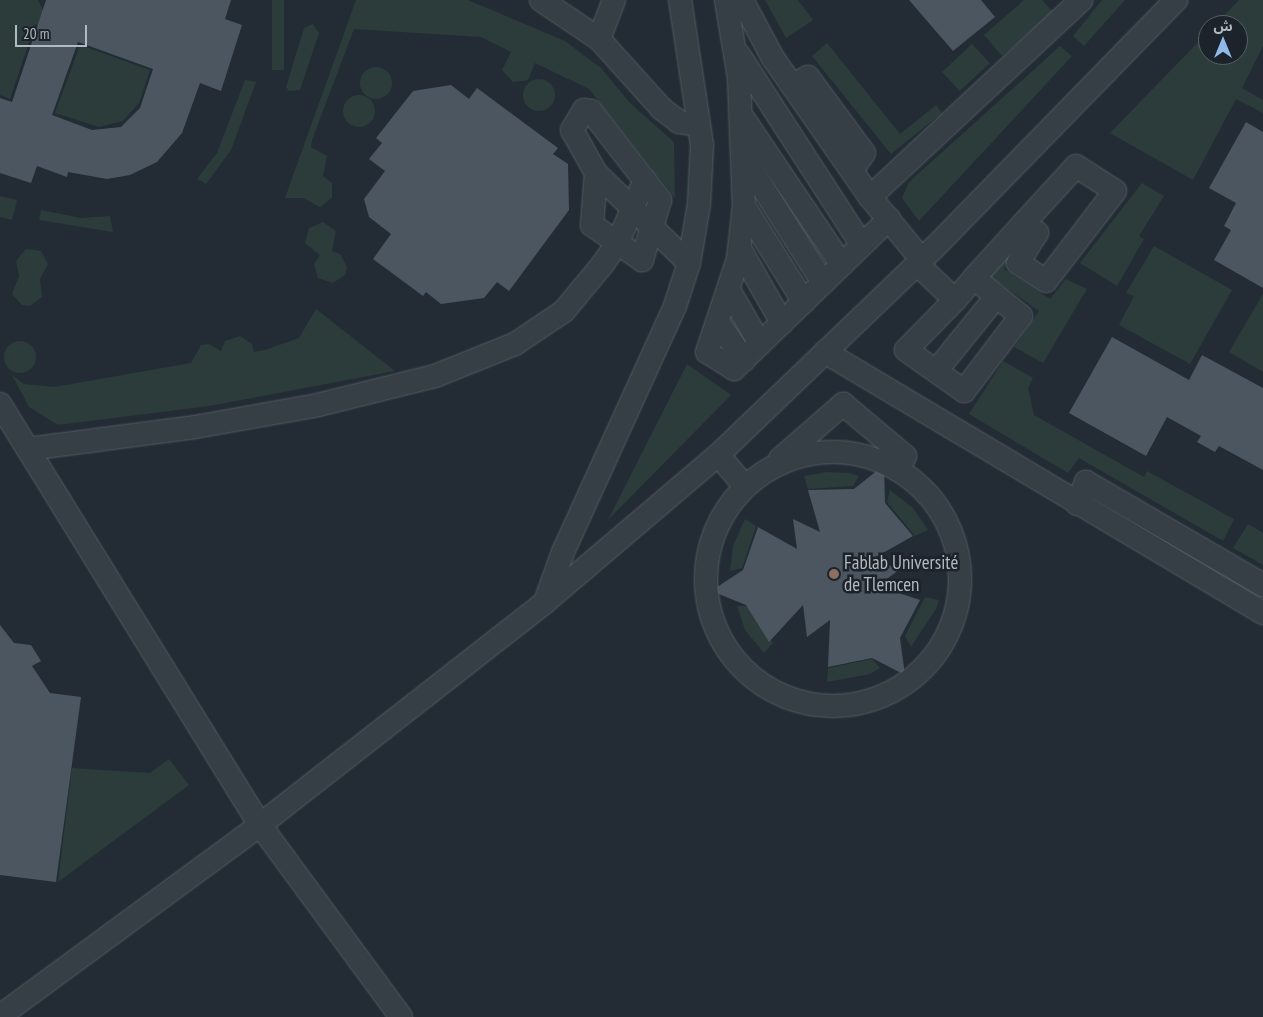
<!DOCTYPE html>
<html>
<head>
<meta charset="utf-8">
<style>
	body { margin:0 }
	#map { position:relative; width:1263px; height:1017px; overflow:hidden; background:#232c35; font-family:"PT Sans Narrow","Noto Sans Arabic",sans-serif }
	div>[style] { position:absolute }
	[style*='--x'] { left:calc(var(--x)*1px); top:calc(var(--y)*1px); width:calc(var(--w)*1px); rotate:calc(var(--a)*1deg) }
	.green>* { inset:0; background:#2b3c3b; transform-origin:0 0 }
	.round { border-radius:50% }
	.building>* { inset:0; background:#4c5660 }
	.roads { filter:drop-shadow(0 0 1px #545c63) drop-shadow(0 0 1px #545c63) }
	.minor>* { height:22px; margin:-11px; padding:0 11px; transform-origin:11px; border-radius:11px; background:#363e46 }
	.minor>.ring { margin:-11px; padding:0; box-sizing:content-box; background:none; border:22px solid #363e46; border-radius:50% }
	.dots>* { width:14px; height:14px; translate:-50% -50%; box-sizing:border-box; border:2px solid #1c232a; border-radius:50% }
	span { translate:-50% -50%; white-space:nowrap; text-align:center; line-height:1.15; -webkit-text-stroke:5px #1c232a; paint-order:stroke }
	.poi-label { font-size:19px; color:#b1b9c2 }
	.left { translate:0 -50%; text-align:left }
	.north { position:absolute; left:1198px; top:15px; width:50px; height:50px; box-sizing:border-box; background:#1c232a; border:1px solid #585f67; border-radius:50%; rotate:0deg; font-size:14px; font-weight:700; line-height:20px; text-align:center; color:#b1b9c2 }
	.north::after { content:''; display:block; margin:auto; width:18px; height:22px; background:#8fb9e9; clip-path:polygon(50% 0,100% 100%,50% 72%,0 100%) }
	.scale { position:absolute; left:15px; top:25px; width:72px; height:22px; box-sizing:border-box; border:2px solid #b1b9c2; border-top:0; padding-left:6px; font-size:15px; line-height:18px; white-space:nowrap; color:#b1b9c2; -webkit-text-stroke:4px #1c232a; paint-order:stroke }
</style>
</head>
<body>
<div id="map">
	<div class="green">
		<div style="clip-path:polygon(0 0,38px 0,50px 25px,49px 29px,35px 24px,10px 99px,0 95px)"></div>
		<div style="left:272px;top:0;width:12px;height:70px"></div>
		<div style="clip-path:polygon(356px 0,468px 0,565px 41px,601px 68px,630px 103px,674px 142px,675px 198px,589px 89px,535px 63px,528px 80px,513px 82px,502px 70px,511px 52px,481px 37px,354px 29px,312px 140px,311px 147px,327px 156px,323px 176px,332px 183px,332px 198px,320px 207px,303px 198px,285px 198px)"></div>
		<div style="clip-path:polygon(765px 0,798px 0,813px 20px,786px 38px)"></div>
		<div style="clip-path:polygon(1024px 0,1042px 0,1053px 12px,1002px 56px,984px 35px)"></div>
		<div style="clip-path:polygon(1102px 0,1125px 0,1084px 46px,1073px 36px)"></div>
		<div style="clip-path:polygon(1239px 0,1263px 0,1263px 46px,1242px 88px,1263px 100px,1263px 113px,1236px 99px,1193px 180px,1110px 133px,1208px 32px,1208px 55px,1238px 55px,1238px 25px,1215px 25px)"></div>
		<div style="clip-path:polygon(313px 24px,319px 33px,300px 90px,289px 91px,286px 87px,304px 28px)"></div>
		<div style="clip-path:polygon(827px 43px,900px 134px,936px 105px,942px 113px,891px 154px,812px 56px)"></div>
		<div style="left:972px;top:44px;width:26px;height:41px;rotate:47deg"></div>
		<div style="clip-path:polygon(80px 45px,150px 70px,139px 103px,123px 121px,99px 127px,55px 113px)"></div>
		<div style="clip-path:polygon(1060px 46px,1072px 56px,919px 221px,902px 198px,909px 182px)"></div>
		<div class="round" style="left:360px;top:67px;width:32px;height:32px"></div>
		<div class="round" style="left:523px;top:79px;width:32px;height:32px"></div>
		<div style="clip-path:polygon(245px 80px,256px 82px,231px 150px,206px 184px,197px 179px,217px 153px)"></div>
		<div class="round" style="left:343px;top:95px;width:32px;height:32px"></div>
		<div style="clip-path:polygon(1142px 183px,1164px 196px,1139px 236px,1144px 239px,1117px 286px,1080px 263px)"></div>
		<div style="clip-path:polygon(0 196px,17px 200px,12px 220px,0 217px)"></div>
		<div style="clip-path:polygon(41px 210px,81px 218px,110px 216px,113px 232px,39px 220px)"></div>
		<div style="clip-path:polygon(323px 222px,336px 231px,332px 251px,340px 254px,347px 267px,345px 275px,333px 283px,318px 278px,314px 264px,320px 255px,305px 243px,309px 228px)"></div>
		<div style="clip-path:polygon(1021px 241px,1004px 269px,1050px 299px,1066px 279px,1087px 289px,1043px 363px,1014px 347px,1039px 311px,988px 275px)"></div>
		<div style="clip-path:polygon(1154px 246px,1232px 290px,1190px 364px,1119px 325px,1134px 296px,1126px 293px)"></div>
		<div style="clip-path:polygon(26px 249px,41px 251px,48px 264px,40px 279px,42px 297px,30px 306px,22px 305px,12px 294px,19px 276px,16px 261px)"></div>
		<div style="clip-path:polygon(1263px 294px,1263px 372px,1229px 352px)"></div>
		<div style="clip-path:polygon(316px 309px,395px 371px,209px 406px,58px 425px,29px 407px,12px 375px,24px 384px,54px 387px,191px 363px,201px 345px,209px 344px,221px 351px,225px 341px,240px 336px,252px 344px,254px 352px,265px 350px,299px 338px)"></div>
		<div class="round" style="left:4px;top:341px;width:32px;height:32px"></div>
		<div style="clip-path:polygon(1003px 361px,1033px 378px,1028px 388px,1034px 415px,1144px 477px,1147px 471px,1234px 519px,1223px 541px,1079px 458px,1068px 473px,969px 414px)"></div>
		<div style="clip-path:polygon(687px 364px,731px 395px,608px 520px)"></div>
		<div style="clip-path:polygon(827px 472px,848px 473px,859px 476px,853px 486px,808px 489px,804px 476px)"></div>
		<div style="clip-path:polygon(890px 490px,913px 508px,928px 530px,915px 536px,887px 502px)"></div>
		<div style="clip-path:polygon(745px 519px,756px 526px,742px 568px,730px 571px,733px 546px)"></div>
		<div style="clip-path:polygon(1248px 524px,1263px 533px,1263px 565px,1233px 548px)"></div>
		<div style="clip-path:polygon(925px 597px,939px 600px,936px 609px,911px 647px,905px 636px)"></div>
		<div style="clip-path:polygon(737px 606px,749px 606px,773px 643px,764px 653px,745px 630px)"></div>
		<div style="clip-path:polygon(872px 659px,880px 668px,870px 674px,827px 682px,828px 668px)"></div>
		<div style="clip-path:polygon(169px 759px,189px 785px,58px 882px,72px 768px,150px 773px)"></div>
	</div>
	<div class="building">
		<div style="clip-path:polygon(evenodd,46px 0,231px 0,225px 19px,242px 25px,221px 91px,200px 83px,182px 133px,157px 162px,130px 175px,107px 179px,68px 172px,67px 177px,37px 166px,31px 183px,0 173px,0 98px,12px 102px,46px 0,78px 42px,153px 69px,140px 108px,121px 127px,92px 130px,52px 115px,78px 42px)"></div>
		<div style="clip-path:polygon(909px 0,981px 0,995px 17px,953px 51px)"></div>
		<div style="clip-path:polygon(451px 85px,469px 99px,477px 88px,558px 148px,553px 154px,568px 164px,569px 210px,509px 291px,497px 282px,484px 298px,441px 304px,426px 292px,423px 296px,373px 259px,391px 234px,369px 217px,364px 199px,385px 171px,369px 159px,382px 143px,376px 138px,413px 91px)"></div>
		<div style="clip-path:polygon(1246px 122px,1263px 132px,1263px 288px,1214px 260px,1231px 230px,1224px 226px,1236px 203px,1209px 188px)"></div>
		<div style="clip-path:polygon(1112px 337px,1189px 380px,1202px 355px,1263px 388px,1263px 470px,1219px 446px,1215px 452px,1197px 442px,1201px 436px,1167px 417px,1146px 456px,1069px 413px)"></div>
		<div style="clip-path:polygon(884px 465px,885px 503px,913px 536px,874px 558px,899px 570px,877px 586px,920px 600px,900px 638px,905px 675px,872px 658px,828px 667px,830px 620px,807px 637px,803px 605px,769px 642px,746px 605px,711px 591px,743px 570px,758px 527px,797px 549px,793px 519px,820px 532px,808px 490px,854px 489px)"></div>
		<div style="clip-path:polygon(0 625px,14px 643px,31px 645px,41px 661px,32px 666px,50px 693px,81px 697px,56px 882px,0 875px)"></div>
	</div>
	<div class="roads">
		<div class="minor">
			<div style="--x:541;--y:0;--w:70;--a:33.9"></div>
			<div style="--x:599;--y:39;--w:94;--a:48"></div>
			<div style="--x:662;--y:109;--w:21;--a:37"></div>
			<div style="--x:679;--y:122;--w:20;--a:9"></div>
			<div style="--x:726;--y:0;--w:79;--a:80.5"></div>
			<div style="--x:739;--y:78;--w:128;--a:87.8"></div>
			<div style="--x:744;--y:206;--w:53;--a:96.5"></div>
			<div style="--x:738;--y:259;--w:98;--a:108.4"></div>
			<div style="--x:707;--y:352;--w:32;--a:32"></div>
			<div style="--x:734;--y:369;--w:216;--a:-44.1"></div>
			<div style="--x:742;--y:0;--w:66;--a:61.9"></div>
			<div style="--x:773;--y:58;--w:169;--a:55.1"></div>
			<div style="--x:870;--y:197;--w:82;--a:50.5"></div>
			<div style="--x:599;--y:39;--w:42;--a:-69"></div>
			<div style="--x:739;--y:55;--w:226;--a:57.1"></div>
			<div style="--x:793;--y:85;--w:17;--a:-28"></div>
			<div style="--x:808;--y:77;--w:94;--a:53.6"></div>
			<div style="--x:864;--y:153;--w:21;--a:125"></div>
			<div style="--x:584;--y:110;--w:7;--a:8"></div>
			<div style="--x:591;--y:111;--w:113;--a:52.2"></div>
			<div style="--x:660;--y:200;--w:63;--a:106.7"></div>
			<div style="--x:642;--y:260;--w:61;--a:-145"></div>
			<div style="--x:592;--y:225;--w:52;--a:-85.6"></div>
			<div style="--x:596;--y:173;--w:49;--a:-119.2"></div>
			<div style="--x:572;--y:130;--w:23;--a:-59"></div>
			<div style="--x:743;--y:118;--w:177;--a:56"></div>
			<div style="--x:746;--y:161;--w:144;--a:57.7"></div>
			<div style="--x:596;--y:173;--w:129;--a:44.1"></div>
			<div style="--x:870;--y:197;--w:289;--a:-43"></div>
			<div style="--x:744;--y:206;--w:113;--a:58"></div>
			<div style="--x:740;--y:249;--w:85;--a:60.4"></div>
			<div style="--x:917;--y:264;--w:52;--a:43.5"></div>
			<div style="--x:955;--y:300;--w:29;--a:-49"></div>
			<div style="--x:974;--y:278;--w:72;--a:-47.8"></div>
			<div style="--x:1022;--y:225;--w:80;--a:-47.5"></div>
			<div style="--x:1076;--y:166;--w:46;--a:32.7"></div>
			<div style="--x:1115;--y:191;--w:113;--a:127.5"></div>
			<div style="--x:1046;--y:281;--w:33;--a:-147"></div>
			<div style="--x:1018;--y:263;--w:36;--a:-58"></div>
			<div style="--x:1037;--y:233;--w:17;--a:-152"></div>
			<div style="--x:729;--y:290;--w:62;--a:60.1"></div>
			<div style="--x:955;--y:300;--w:70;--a:134.4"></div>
			<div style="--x:906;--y:350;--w:71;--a:35.3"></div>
			<div style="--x:964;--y:391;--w:94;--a:-52.8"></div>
			<div style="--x:1021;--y:316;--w:60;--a:-141"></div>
			<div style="--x:718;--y:322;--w:46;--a:55.6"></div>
			<div style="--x:825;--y:352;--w:510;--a:30.79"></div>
			<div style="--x:936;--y:371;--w:95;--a:-51"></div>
			<div style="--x:0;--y:404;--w:495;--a:58.3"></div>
			<div style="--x:260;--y:825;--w:238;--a:53.7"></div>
			<div style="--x:28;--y:449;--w:168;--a:-7.5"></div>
			<div style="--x:195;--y:427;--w:125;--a:-10.1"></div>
			<div style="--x:318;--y:405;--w:121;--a:-13.9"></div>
			<div style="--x:435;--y:376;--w:86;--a:-21.8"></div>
			<div style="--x:515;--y:344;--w:59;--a:-34"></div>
			<div style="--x:564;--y:311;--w:60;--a:-50.4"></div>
			<div style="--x:602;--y:265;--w:26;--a:-54"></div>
			<div style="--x:617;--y:244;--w:70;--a:-66.4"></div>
			<div class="ring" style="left:706px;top:452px;width:232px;height:232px"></div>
			<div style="--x:718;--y:455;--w:41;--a:48.9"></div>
			<div style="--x:780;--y:459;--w:84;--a:-41.1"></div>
			<div style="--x:843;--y:404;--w:81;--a:40"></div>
			<div style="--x:905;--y:456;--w:15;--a:118"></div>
			<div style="--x:1077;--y:504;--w:24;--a:-68"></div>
			<div style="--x:1086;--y:482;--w:205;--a:30.2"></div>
			<div style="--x:545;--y:602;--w:53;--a:-70.2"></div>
			<div style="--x:563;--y:552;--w:270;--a:-65.5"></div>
			<div style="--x:675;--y:306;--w:45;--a:-72"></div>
			<div style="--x:689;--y:263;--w:60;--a:-80.4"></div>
			<div style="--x:699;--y:204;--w:59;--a:-87.1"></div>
			<div style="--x:702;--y:145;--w:147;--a:-98.6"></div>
			<div style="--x:0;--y:1016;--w:323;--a:-36.3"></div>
			<div style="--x:260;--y:825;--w:360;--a:-38"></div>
			<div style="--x:544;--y:603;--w:228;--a:-40.4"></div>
			<div style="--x:718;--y:455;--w:299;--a:-43.8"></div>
			<div style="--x:934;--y:248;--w:347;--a:-45.7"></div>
		</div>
	</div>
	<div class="dots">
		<div style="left:834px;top:574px;background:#8d6e63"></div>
	</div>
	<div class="poi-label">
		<span class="left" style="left:844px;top:574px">Fablab Université<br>de Tlemcen</span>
	</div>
	<div class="north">ش</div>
	<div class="scale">20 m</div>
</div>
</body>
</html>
